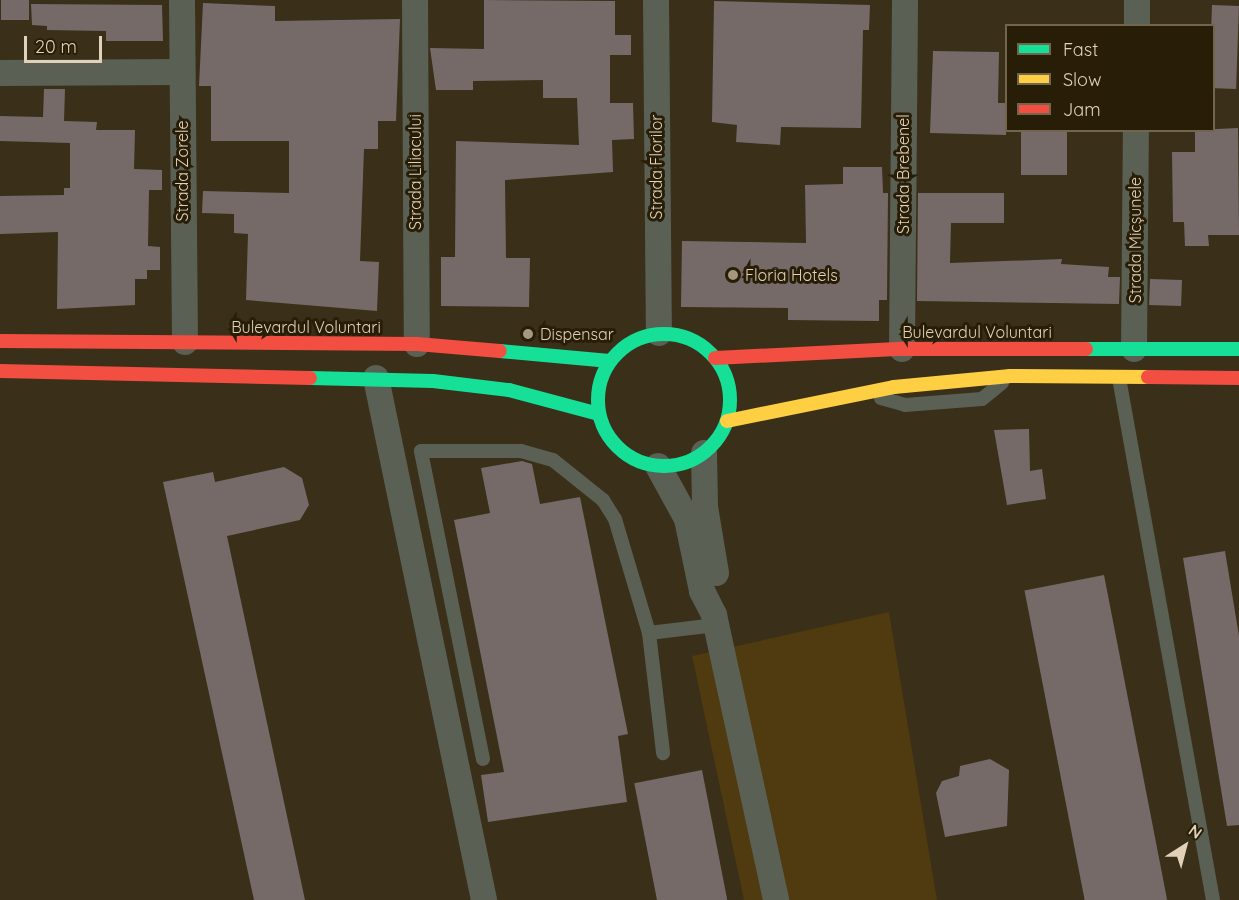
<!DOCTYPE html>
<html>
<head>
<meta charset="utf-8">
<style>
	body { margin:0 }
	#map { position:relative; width:1239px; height:900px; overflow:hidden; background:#3a2f19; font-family:Quicksand,sans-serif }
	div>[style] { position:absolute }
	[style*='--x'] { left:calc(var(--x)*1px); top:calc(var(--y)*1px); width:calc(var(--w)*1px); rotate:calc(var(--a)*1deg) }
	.built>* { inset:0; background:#503a0f }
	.building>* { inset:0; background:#766a69; transform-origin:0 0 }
	.lane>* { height:14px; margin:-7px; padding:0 7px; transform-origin:7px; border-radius:7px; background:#5a6054 }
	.street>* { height:26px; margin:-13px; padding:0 13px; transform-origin:13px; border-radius:13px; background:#5a6054 }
	.fast>* { height:14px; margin:-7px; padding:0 7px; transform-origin:7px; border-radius:7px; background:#16e098 }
	.fast>.ring { margin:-7px; padding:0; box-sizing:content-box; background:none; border:14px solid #16e098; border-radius:50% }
	.slow>* { height:14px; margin:-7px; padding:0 7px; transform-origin:7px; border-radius:7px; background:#ffcf43 }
	.jam>* { height:14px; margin:-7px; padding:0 7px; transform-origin:7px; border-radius:7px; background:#f24e42 }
	.dots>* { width:16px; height:16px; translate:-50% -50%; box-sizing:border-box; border:3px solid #281d07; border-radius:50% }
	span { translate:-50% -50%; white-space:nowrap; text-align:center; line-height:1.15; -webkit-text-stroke:6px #281d07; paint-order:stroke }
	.street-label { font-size:16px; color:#e0d1b8 }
	.poi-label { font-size:16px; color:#e0d1b8 }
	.left { translate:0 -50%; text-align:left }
	.legend { position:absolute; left:1005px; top:24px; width:210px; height:108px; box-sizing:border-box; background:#281d07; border:2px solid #72654e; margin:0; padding:8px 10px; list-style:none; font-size:18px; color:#e0d1b8 }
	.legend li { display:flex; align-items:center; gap:12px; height:30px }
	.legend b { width:30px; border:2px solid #72654e }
	.north { position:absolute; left:1155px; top:816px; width:60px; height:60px; -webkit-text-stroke:4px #281d07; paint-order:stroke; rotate:36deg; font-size:16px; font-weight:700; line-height:24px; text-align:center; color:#e0d1b8 }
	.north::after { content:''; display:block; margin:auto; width:21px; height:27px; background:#e0d1b8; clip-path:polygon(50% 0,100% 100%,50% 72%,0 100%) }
	.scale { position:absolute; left:24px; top:36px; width:78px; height:27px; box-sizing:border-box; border:3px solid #e0d1b8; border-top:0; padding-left:8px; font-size:18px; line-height:21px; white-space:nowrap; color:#e0d1b8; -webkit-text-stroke:4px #281d07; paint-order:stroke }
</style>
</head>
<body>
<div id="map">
	<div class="built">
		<div style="clip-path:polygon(889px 612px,937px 900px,744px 900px,692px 656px)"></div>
	</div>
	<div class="building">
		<div style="left:1px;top:0;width:28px;height:20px"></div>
		<div style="clip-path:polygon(484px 0,615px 1px,615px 35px,631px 35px,631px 55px,610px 55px,610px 103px,633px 103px,634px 139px,612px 140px,613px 172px,505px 180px,506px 258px,530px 258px,529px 307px,441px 306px,441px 257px,455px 257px,456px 141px,579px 145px,577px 98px,543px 98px,543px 80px,473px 81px,473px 90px,436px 90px,430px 48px,484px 49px)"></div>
		<div style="clip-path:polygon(714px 1px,870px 5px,869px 30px,863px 30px,861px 128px,781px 127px,780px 145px,736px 142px,737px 125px,712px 122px)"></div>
		<div style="clip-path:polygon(203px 3px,275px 6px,275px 21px,400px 19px,396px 121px,378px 121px,378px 149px,364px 149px,360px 261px,379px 262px,377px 311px,246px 300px,248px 234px,234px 233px,234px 214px,202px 213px,203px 191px,289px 193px,289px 141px,211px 141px,211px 86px,199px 86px)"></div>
		<div style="clip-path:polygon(31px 4px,162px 5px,163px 41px,106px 41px,106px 31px,47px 30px,47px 26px,32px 25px)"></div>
		<div style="left:1212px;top:5px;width:27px;height:83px;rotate:2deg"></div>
		<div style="clip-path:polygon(933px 51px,999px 52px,998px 103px,1006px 103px,1006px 135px,930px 133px)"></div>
		<div style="clip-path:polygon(44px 89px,65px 89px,64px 121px,97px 122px,96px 130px,135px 130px,134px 169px,162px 170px,162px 190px,149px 190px,148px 246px,160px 247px,160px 270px,147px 270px,147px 279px,135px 279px,135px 305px,57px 309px,58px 232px,0 234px,0 196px,64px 195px,64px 188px,70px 188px,70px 143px,0 141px,0 116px,43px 117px)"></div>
		<div style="clip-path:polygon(1238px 128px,1239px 235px,1208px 235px,1209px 246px,1185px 246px,1184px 222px,1173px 222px,1172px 152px,1195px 152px,1195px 130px)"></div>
		<div style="left:1021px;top:130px;width:46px;height:45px"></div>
		<div style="clip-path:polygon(843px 167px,882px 167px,883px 193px,888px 193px,887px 300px,879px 300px,879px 321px,788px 320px,788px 308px,681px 307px,682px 241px,806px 243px,805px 185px,843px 184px)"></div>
		<div style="clip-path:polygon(918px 193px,1004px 193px,1004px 223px,951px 223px,950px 263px,1062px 259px,1061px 264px,1109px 267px,1108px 277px,1120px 277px,1119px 304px,917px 301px)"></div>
		<div style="left:1150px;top:279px;width:32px;height:26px;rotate:2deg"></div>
		<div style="clip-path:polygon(1029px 429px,1030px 471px,1042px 469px,1046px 499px,1007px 505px,994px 430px)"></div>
		<div style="clip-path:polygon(522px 461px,532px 464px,540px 504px,580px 497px,628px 734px,618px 736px,627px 802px,488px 822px,481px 775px,504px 772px,454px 520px,490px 513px,481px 468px)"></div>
		<div style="clip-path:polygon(284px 467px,302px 478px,309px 505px,300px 520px,227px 536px,305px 900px,254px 900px,163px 482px,213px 472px,215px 482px)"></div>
		<div style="clip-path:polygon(1225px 551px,1239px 636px,1239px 825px,1227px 826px,1183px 558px)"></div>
		<div style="left:1104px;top:575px;width:332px;height:81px;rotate:79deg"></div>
		<div style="clip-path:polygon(990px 759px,1009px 770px,1007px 826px,945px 837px,936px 793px,942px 781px,959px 776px,960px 766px)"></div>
		<div style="left:702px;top:770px;width:133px;height:69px;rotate:79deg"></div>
	</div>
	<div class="lane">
		<div style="--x:1119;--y:378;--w:530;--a:79.79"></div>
		<div style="--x:881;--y:398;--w:25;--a:16"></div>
		<div style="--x:905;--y:405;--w:77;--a:-4.5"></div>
		<div style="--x:982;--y:399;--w:26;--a:-39"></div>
		<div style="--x:649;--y:633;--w:67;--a:-6.8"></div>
		<div style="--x:483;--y:759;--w:314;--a:-101.4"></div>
		<div style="--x:421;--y:451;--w:100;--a:0"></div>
		<div style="--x:521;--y:451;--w:33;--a:16"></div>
		<div style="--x:553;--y:460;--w:64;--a:38.7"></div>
		<div style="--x:603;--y:500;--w:22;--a:58"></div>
		<div style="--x:615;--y:519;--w:119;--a:73.4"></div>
		<div style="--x:649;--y:633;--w:121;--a:83.3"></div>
	</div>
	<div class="street">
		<div style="--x:182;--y:0;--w:342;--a:89.5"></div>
		<div style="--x:415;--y:0;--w:344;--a:89.7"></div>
		<div style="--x:656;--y:0;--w:333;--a:89.5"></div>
		<div style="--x:1137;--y:26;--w:26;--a:-90"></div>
		<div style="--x:0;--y:73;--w:181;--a:-0.3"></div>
		<div style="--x:902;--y:349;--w:349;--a:-89.5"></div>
		<div style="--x:1134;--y:349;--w:219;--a:-89.5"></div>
		<div style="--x:376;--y:378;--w:533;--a:78.31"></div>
		<div style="--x:704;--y:453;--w:54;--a:88.9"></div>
		<div style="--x:705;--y:507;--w:67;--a:80.5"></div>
		<div style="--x:658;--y:466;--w:60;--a:61.3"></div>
		<div style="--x:687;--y:519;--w:74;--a:78.2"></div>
		<div style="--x:702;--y:591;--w:27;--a:63"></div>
		<div style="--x:714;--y:615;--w:292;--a:77.7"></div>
	</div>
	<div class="fast">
		<div class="ring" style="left:598px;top:334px;width:118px;height:118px"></div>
		<div style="--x:1086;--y:349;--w:153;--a:0"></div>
		<div style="--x:500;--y:351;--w:110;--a:5.2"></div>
		<div style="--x:310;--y:378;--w:123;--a:1.4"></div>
		<div style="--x:433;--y:381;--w:77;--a:6.8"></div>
		<div style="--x:509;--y:390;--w:93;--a:14.9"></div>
	</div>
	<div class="slow">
		<div style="--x:727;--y:421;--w:170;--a:-11.5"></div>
		<div style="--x:894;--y:387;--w:117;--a:-5.4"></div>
		<div style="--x:1010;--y:376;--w:138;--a:0.4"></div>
	</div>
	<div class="jam">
		<div style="--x:0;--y:341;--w:417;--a:0.4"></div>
		<div style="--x:417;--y:344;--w:83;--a:4.8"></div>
		<div style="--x:715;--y:358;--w:187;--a:-2.8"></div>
		<div style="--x:902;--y:349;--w:184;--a:0"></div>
		<div style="--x:0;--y:371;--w:310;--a:1.3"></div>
		<div style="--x:1148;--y:377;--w:91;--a:0.6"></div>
	</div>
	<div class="dots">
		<div style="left:733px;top:275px;background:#a69880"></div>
		<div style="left:528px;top:334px;background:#a69880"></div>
	</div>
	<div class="street-label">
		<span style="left:656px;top:167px;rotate:-90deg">Strada Florilor</span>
		<span style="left:182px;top:171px;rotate:-90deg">Strada Zorele</span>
		<span style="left:415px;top:172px;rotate:-90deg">Strada Liliacului</span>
		<span style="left:903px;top:174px;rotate:-90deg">Strada Brebenel</span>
		<span style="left:1135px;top:240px;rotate:-90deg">Strada Micșunele</span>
		<span style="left:306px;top:327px">Bulevardul Voluntari</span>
		<span style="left:977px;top:332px">Bulevardul Voluntari</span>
	</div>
	<div class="poi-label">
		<span class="left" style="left:745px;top:275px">Floria Hotels</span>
		<span class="left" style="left:540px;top:334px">Dispensar</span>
	</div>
	<ul class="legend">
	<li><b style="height:8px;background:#16e098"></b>Fast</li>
	<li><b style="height:8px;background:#ffcf43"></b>Slow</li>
	<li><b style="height:8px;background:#f24e42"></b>Jam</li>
	</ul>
	<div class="north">N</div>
	<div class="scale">20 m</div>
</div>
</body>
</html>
